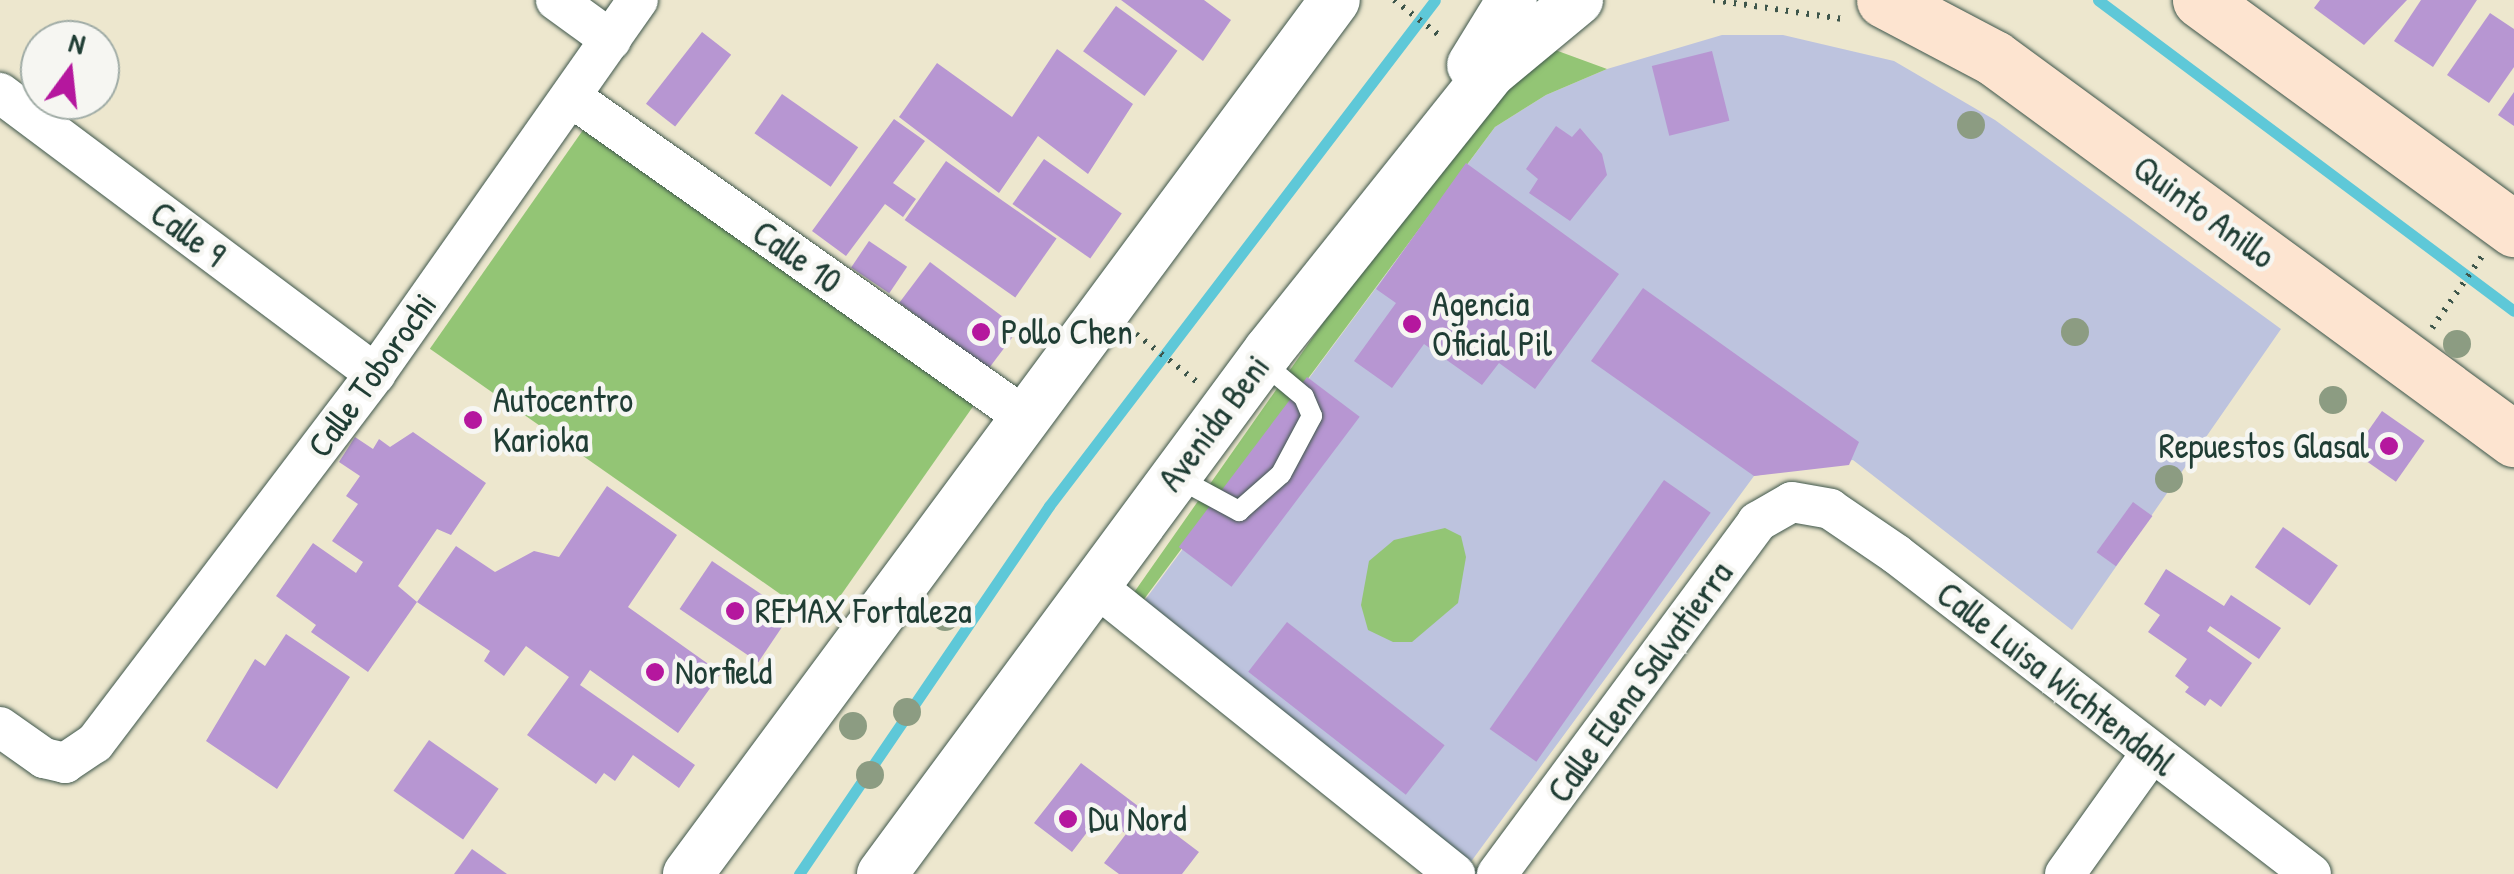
<!DOCTYPE html>
<html>
<head>
<meta charset="utf-8">
<style>
	body { margin:0 }
	#map { position:relative; width:2514px; height:874px; overflow:hidden; background:#ede7ce; font-family:"Patrick Hand",sans-serif }
	div>[style] { position:absolute }
	[style*='--x'] { left:calc(var(--x)*1px); top:calc(var(--y)*1px); width:calc(var(--w)*1px); rotate:calc(var(--a)*1deg) }
	.industrial>* { inset:0; background:#bdc3de }
	.green>* { inset:0; background:#93c575; transform-origin:0 0 }
	.stream>* { height:11px; margin:-5.5px; padding:0 5.5px; transform-origin:5.5px; border-radius:5.5px; background:#5ec8d8 }
	.building>* { inset:0; background:#b796d2; transform-origin:0 0 }
	.path>* { height:6px; margin-top:-3px; transform-origin:0; background:repeating-linear-gradient(90deg,#3e564b 0 2.5px,transparent 0 10.5px) }
	.roads { filter:drop-shadow(0 0 2px #3e564b) drop-shadow(0 0 2px #3e564b) }
	.service>* { height:20px; margin:-10px; padding:0 10px; transform-origin:10px; border-radius:10px; background:#fff }
	.minor>* { height:40px; margin:-20px; padding:0 20px; transform-origin:20px; border-radius:20px; background:#fff }
	.tertiary>* { height:50px; margin:-25px; padding:0 25px; transform-origin:25px; border-radius:25px; background:#fff }
	.secondary>* { height:55px; margin:-27.5px; padding:0 27.5px; transform-origin:27.5px; border-radius:27.5px; background:#fde4d0 }
	.trees>* { width:28px; height:28px; margin:-14px; border-radius:50%; background:#8c9c82 }
	.dots>* { width:28px; height:28px; translate:-50% -50%; box-sizing:border-box; border:5px solid #f6f6f2; border-radius:50% }
	span { translate:-50% -50%; white-space:nowrap; text-align:center; line-height:1.15; -webkit-text-stroke:9px #f6f6f2; paint-order:stroke }
	.street-label { font-size:35px; color:#1f3d34 }
	.poi-label { font-size:35px; color:#1f3d34 }
	.left { translate:0 -50%; text-align:left }
	.right { translate:-100% -50%; text-align:right }
	.north { position:absolute; left:20px; top:20px; width:100px; height:100px; box-sizing:border-box; background:#f6f6f2; border:2px solid #a0aca6; border-radius:50%; rotate:15deg; font-size:28px; font-weight:700; line-height:40px; text-align:center; color:#1f3d34 }
	.north::after { content:''; display:block; margin:auto; width:35px; height:45px; background:#b5179e; clip-path:polygon(50% 0,100% 100%,50% 72%,0 100%) }
</style>
</head>
<body>
<div id="map">
	<div class="industrial">
		<div style="clip-path:polygon(1722px 35px,1783px 35px,1894px 61px,1995px 120px,2281px 329px,2072px 630px,1853px 460px,1754px 476px,1470px 863px,1145px 600px,1495px 127px,1546px 95px,1607px 69px)"></div>
	</div>
	<div class="green">
		<div style="clip-path:polygon(1547px 47px,1607px 69px,1546px 95px,1495px 127px,1136px 610px,1128px 601px,1463px 123px)"></div>
		<div style="left:583px;top:130px;width:478px;height:267px;rotate:35deg"></div>
		<div style="clip-path:polygon(1445px 528px,1461px 536px,1466px 557px,1458px 603px,1412px 642px,1393px 642px,1368px 630px,1361px 605px,1369px 561px,1394px 540px)"></div>
	</div>
	<div class="stream">
		<div style="--x:2098;--y:0;--w:519;--a:36.78"></div>
		<div style="--x:799;--y:874;--w:445;--a:-55.8"></div>
		<div style="--x:1049;--y:506;--w:636;--a:-52.66"></div>
	</div>
	<div class="building">
		<div style="clip-path:polygon(1121px 0,1204px 0,1231px 20px,1203px 61px)"></div>
		<div style="clip-path:polygon(2320px 0,2407px 0,2364px 45px,2314px 8px)"></div>
		<div style="clip-path:polygon(2421px 0,2477px 0,2433px 67px,2394px 41px)"></div>
		<div style="left:1116px;top:6px;width:76px;height:56px;rotate:36deg"></div>
		<div style="clip-path:polygon(2490px 13px,2514px 29px,2514px 67px,2489px 103px,2447px 75px)"></div>
		<div style="left:702px;top:32px;width:37px;height:91px;rotate:38deg"></div>
		<div style="clip-path:polygon(1057px 49px,1133px 104px,1088px 174px,1038px 136px,999px 193px,899px 117px,937px 63px,1012px 117px)"></div>
		<div style="left:1712px;top:51px;width:72px;height:62px;rotate:76deg"></div>
		<div style="clip-path:polygon(2514px 92px,2514px 126px,2498px 115px)"></div>
		<div style="left:782px;top:94px;width:93px;height:48px;rotate:35deg"></div>
		<div style="clip-path:polygon(894px 119px,925px 141px,893px 183px,916px 199px,903px 217px,885px 204px,846px 256px,812px 231px)"></div>
		<div style="clip-path:polygon(1556px 126px,1572px 137px,1580px 128px,1602px 154px,1607px 175px,1570px 221px,1529px 193px,1538px 179px,1526px 169px)"></div>
		<div style="left:1044px;top:159px;width:95px;height:55px;rotate:35deg"></div>
		<div style="left:946px;top:161px;width:135px;height:72px;rotate:35deg"></div>
		<div style="clip-path:polygon(1466px 163px,1619px 274px,1535px 389px,1499px 363px,1482px 385px,1424px 344px,1392px 388px,1354px 361px,1396px 303px,1376px 289px)"></div>
		<div style="left:869px;top:241px;width:46px;height:32px;rotate:34deg"></div>
		<div style="left:930px;top:262px;width:111px;height:51px;rotate:37deg"></div>
		<div style="clip-path:polygon(1643px 288px,1859px 442px,1849px 465px,1754px 476px,1591px 361px)"></div>
		<div style="left:1307px;top:377px;width:66px;height:213px;rotate:37deg"></div>
		<div style="left:2382px;top:411px;width:52px;height:50px;rotate:35deg"></div>
		<div style="clip-path:polygon(413px 432px,486px 483px,451px 535px,437px 529px,398px 586px,417px 602px,368px 672px,311px 632px,316px 625px,276px 596px,313px 543px,356px 573px,363px 562px,332px 541px,358px 504px,346px 496px,360px 476px,339px 462px,355px 437px,373px 449px,379px 439px,390px 447px)"></div>
		<div style="left:1664px;top:480px;width:57px;height:304px;rotate:35deg"></div>
		<div style="clip-path:polygon(607px 486px,677px 535px,628px 607px,721px 673px,678px 733px,590px 670px,580px 685px,695px 765px,679px 788px,633px 755px,615px 781px,604px 773px,596px 784px,527px 735px,569px 677px,526px 646px,504px 676px,484px 661px,490px 651px,417px 602px,456px 546px,495px 572px,534px 551px,559px 557px)"></div>
		<div style="left:2133px;top:502px;width:24px;height:62px;rotate:36deg"></div>
		<div style="left:2283px;top:527px;width:67px;height:49px;rotate:35deg"></div>
		<div style="left:712px;top:561px;width:95px;height:58px;rotate:34deg"></div>
		<div style="clip-path:polygon(2166px 569px,2224px 606px,2231px 595px,2281px 628px,2259px 659px,2210px 626px,2207px 631px,2252px 663px,2221px 707px,2210px 699px,2205px 706px,2185px 692px,2189px 687px,2175px 676px,2187px 659px,2148px 632px,2160px 615px,2144px 604px)"></div>
		<div style="left:1287px;top:622px;width:200px;height:63px;rotate:38deg"></div>
		<div style="clip-path:polygon(286px 634px,350px 677px,277px 789px,206px 741px,255px 659px,265px 666px)"></div>
		<div style="left:429px;top:740px;width:85px;height:62px;rotate:35deg"></div>
		<div style="clip-path:polygon(1081px 763px,1199px 852px,1182px 874px,1119px 874px,1104px 863px,1126px 834px,1101px 814px,1072px 852px,1034px 823px)"></div>
		<div style="clip-path:polygon(472px 849px,507px 874px,454px 874px)"></div>
	</div>
	<div class="path">
		<div style="--x:1394;--y:0;--w:58;--a:38"></div>
		<div style="--x:1713;--y:0;--w:131;--a:8.3"></div>
		<div style="--x:2432;--y:328;--w:88;--a:-55.2"></div>
		<div style="--x:1136;--y:334;--w:78;--a:38.2"></div>
	</div>
	<div class="roads">
		<div class="service">
			<div style="--x:1176;--y:477;--w:72;--a:28.4"></div>
			<div style="--x:1239;--y:511;--w:56;--a:-41.4"></div>
			<div style="--x:1281;--y:474;--w:66;--a:-61.9"></div>
			<div style="--x:1312;--y:416;--w:21;--a:-113"></div>
			<div style="--x:1304;--y:397;--w:55;--a:-140.2"></div>
		</div>
		<div class="minor">
			<div style="--x:556;--y:0;--w:68;--a:36"></div>
			<div style="--x:0;--y:93;--w:469;--a:36.8"></div>
			<div style="--x:571;--y:97;--w:553;--a:35.21"></div>
			<div style="--x:1093;--y:584;--w:464;--a:38.7"></div>
			<div style="--x:0;--y:727;--w:54;--a:35.2"></div>
			<div style="--x:44;--y:758;--w:22;--a:13"></div>
			<div style="--x:65;--y:763;--w:36;--a:-34"></div>
			<div style="--x:95;--y:743;--w:463;--a:-52.8"></div>
			<div style="--x:375;--y:374;--w:457;--a:-54.9"></div>
			<div style="--x:1497;--y:874;--w:438;--a:-53.5"></div>
			<div style="--x:1757;--y:522;--w:40;--a:-29.7"></div>
			<div style="--x:1792;--y:502;--w:39;--a:10"></div>
			<div style="--x:1830;--y:509;--w:80;--a:34.3"></div>
			<div style="--x:1896;--y:554;--w:524;--a:37.64"></div>
			<div style="--x:2065;--y:874;--w:146;--a:-54.5"></div>
		</div>
		<div class="tertiary">
			<div style="--x:1472;--y:65;--w:76;--a:-58.4"></div>
			<div style="--x:688;--y:874;--w:1087;--a:-53.49"></div>
			<div style="--x:882;--y:874;--w:651;--a:-53.55"></div>
			<div style="--x:1269;--y:350;--w:356;--a:-51.4"></div>
			<div style="--x:1491;--y:72;--w:113;--a:-39.6"></div>
		</div>
		<div class="secondary">
			<div style="--x:1884;--y:0;--w:124;--a:27.8"></div>
			<div style="--x:1994;--y:58;--w:645;--a:36.23"></div>
			<div style="--x:2200;--y:0;--w:389;--a:36.1"></div>
		</div>
	</div>
	<div class="trees">
		<div style="left:1971px;top:125px"></div>
		<div style="left:2075px;top:332px"></div>
		<div style="left:2457px;top:344px"></div>
		<div style="left:2333px;top:400px"></div>
		<div style="left:2169px;top:479px"></div>
		<div style="left:945px;top:617px"></div>
		<div style="left:907px;top:712px"></div>
		<div style="left:853px;top:726px"></div>
		<div style="left:870px;top:775px"></div>
	</div>
	<div class="dots">
		<div style="left:1412px;top:324px;background:#b5179e"></div>
		<div style="left:981px;top:332px;background:#b5179e"></div>
		<div style="left:473px;top:420px;background:#b5179e"></div>
		<div style="left:2389px;top:446px;background:#b5179e"></div>
		<div style="left:735px;top:611px;background:#b5179e"></div>
		<div style="left:655px;top:672px;background:#b5179e"></div>
		<div style="left:1068px;top:819px;background:#b5179e"></div>
	</div>
	<div class="street-label">
		<span style="left:2204px;top:212px;rotate:36deg">Quinto Anillo</span>
		<span style="left:188px;top:234px;rotate:37deg">Calle 9</span>
		<span style="left:797px;top:257px;rotate:35deg">Calle 10</span>
		<span style="left:372px;top:375px;rotate:-54deg">Calle Toborochi</span>
		<span style="left:1214px;top:423px;rotate:-53deg">Avenida Beni</span>
		<span style="left:2056px;top:679px;rotate:38deg">Calle Luisa Wichtendahl</span>
		<span style="left:1640px;top:682px;rotate:-54deg">Calle Elena Salvatierra</span>
	</div>
	<div class="poi-label">
		<span class="left" style="left:1432px;top:324px">Agencia<br>Oficial Pil</span>
		<span class="left" style="left:1001px;top:332px">Pollo Chen</span>
		<span class="left" style="left:493px;top:420px">Autocentro<br>Karioka</span>
		<span class="right" style="left:2369px;top:446px">Repuestos Glasal</span>
		<span class="left" style="left:755px;top:611px">REMAX Fortaleza</span>
		<span class="left" style="left:675px;top:672px">Norfield</span>
		<span class="left" style="left:1088px;top:819px">Du Nord</span>
	</div>
	<div class="north">N</div>
</div>
</body>
</html>
